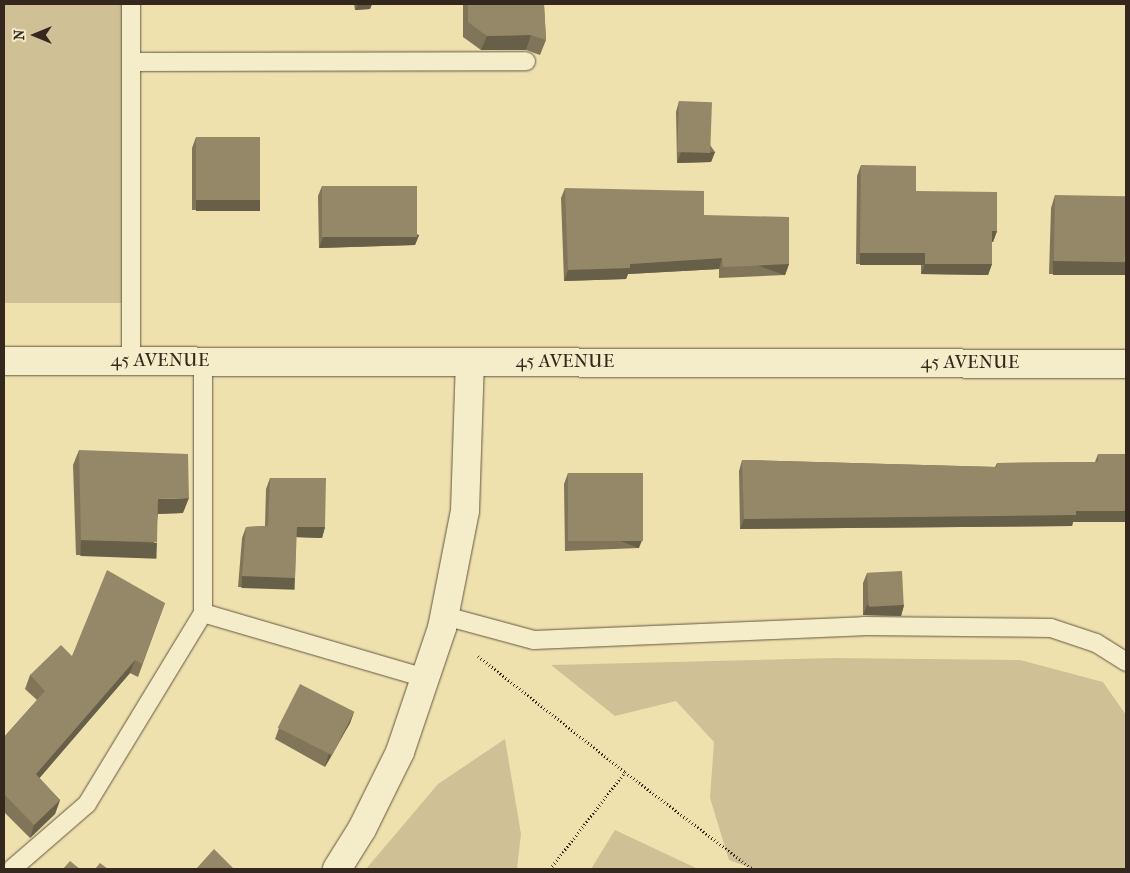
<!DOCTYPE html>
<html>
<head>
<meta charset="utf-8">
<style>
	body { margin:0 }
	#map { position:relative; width:1130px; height:873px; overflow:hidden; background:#efe1ae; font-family:"IM FELL French Canon",serif }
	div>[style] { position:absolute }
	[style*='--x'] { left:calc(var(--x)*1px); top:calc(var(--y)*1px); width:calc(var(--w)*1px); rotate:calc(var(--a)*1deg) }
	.green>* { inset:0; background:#cfc195; transform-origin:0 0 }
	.path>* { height:3px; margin-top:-1.5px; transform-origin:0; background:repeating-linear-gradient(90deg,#34271d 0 1px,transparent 0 3.5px) }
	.roads { filter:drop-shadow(0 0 1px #635641) drop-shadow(0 0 1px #635641) }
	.service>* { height:18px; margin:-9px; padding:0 9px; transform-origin:9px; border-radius:9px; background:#f5ecca }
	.minor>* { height:28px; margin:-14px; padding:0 14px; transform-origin:14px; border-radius:14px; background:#f5ecca }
	.tertiary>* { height:28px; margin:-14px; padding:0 14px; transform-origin:14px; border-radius:14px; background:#f5ecca }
	.wall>* { inset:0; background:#807559 }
	.shaded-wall>* { inset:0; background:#685f49; transform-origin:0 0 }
	.building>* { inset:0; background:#958868; transform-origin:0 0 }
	span { translate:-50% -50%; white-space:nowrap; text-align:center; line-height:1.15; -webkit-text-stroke:4px #f5ecca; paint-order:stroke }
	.street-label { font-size:19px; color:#34271d }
	.frame { position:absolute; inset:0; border:5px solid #34271d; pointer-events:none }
	.north { position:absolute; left:10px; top:10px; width:50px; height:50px; -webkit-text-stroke:4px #f5ecca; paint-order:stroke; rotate:270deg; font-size:14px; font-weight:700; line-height:20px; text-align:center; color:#34271d }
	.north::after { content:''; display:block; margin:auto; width:18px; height:22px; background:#34271d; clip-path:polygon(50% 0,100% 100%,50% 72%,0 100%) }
</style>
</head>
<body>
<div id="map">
	<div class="green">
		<div style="left:4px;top:4px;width:132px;height:299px"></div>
		<div style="clip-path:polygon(834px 658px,1020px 660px,1103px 682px,1126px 715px,1126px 869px,754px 869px,729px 860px,710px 798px,714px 742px,676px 701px,615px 716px,551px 665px)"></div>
		<div style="clip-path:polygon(505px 739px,521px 834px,517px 869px,366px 869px,438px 784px)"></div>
		<div style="clip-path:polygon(615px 830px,698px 869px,591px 869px)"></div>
	</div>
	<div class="path">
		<div style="--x:478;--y:656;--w:187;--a:38.3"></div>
		<div style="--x:550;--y:869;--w:123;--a:-52.3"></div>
		<div style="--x:625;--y:772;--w:161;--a:37.2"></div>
	</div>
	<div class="roads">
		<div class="service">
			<div style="--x:131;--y:4;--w:357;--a:90"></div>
			<div style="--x:132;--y:62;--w:394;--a:-0.1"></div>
			<div style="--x:203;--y:613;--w:232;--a:16.3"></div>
			<div style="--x:445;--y:616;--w:92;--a:15.1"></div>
			<div style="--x:534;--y:640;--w:329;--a:-2.4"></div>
			<div style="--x:863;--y:626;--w:188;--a:0.6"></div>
			<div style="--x:1051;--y:628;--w:47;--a:18.4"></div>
			<div style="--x:1096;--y:643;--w:36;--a:32"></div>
			<div style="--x:12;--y:869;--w:99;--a:-40.9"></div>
			<div style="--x:87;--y:804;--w:223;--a:-58.7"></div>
			<div style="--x:203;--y:613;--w:252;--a:-90"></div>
		</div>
		<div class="minor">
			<div style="--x:337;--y:869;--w:47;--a:-58"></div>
			<div style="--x:362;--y:829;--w:86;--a:-63.7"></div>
			<div style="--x:400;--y:752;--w:131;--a:-71.3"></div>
			<div style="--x:442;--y:628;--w:119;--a:-78.9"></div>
			<div style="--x:465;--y:511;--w:149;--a:-88.1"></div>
		</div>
		<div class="tertiary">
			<div style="--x:4;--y:361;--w:1122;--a:0.15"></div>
		</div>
	</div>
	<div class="wall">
		<div style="clip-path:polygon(354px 4px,372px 4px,370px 9px,355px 10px)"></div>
		<div style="clip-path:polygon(463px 4px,544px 4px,546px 40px,540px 55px,526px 50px,481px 50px,463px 37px)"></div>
		<div style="clip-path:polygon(679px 101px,715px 152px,711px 162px,677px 163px,676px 112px)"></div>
		<div style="clip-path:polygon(196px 137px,256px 210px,192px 210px,192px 148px)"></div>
		<div style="clip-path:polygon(861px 165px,997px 231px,993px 242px,992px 242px,992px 264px,988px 275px,921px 274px,921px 264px,856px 264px,857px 176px)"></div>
		<div style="clip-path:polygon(322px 186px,419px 235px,415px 245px,319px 248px,318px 196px)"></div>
		<div style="clip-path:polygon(565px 188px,704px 215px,789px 264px,785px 275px,719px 278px,719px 269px,628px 274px,626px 279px,564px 281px,561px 198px)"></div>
		<div style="clip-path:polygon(1055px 195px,1126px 274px,1049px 274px,1051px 208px)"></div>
		<div style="clip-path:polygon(79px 450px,183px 513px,158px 514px,152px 557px,76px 555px,73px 465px)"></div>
		<div style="clip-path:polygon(1098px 454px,1126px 522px,1073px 522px,1072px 526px,740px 529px,739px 471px,742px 460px,995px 467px,997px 463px,1095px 462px)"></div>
		<div style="clip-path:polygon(568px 473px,639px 548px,565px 551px,564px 484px)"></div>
		<div style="clip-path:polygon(270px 478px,325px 527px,322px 538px,296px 537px,295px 578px,292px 589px,238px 587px,242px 538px,246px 527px,265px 526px,266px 489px)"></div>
		<div style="clip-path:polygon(867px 573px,904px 605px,901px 616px,863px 615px,863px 583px)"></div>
		<div style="clip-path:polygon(165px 603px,138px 677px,130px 673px,39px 778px,60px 800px,55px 814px,30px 838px,4px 812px,4px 737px,37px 700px,25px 689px,30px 675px,72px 656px)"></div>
		<div style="clip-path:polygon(354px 712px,350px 723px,325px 767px,275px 739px,279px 728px)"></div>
	</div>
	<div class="shaded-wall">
		<div style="clip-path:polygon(358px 4px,372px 4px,370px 9px,355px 10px)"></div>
		<div style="clip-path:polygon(531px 35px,526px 50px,481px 50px,487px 36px)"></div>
		<div style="clip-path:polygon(681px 152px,715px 152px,711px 162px,677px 163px)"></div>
		<div style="left:196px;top:200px;width:64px;height:11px"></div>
		<div style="clip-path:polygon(992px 231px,997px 231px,993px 242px,988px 242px)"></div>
		<div style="clip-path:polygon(419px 235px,415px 245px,319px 248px,323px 237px)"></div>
		<div style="left:860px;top:253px;width:65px;height:12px"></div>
		<div style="clip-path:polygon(722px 258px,719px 269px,628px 274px,626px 279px,564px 281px,568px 270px,630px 264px)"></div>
		<div style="left:1053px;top:261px;width:73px;height:14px"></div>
		<div style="left:789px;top:264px;width:12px;height:66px;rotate:110deg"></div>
		<div style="clip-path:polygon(925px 264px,992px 264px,988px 275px,921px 274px)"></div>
		<div style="clip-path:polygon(189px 498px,183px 513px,153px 514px,158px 499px)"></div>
		<div style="clip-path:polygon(1076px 511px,1126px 511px,1126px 522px,1073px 522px,1072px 526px,740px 529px,744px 519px)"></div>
		<div style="clip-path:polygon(297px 527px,325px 527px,322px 538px,293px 537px)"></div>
		<div style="left:643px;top:538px;width:11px;height:74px;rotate:112deg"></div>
		<div style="left:81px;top:540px;width:76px;height:16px;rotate:2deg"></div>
		<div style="left:242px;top:576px;width:53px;height:12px;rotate:2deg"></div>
		<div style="clip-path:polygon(867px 605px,904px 605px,901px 616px,863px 615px)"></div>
		<div style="clip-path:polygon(135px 660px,130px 673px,31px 788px,36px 774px)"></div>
		<div style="clip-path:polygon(354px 712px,350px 723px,325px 767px,328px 756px)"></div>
		<div style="clip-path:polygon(60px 800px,55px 814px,30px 838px,34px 825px)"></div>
	</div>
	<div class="building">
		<div style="clip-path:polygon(468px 4px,544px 4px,546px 40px,531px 35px,487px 36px,468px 22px)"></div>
		<div style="left:679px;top:101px;width:33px;height:51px;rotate:2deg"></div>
		<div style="left:196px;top:137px;width:64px;height:63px"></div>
		<div style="clip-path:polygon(861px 165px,916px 166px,916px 191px,997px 192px,997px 231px,992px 231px,992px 264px,925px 264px,925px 253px,860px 253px)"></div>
		<div style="left:322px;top:186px;width:95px;height:51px"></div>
		<div style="clip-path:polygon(565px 188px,704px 191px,704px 215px,789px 217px,789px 264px,723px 267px,722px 258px,630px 264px,630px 268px,568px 270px)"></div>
		<div style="left:1055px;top:195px;width:71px;height:66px;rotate:1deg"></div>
		<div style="clip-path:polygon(79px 450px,188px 454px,189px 498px,158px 499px,157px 542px,81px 540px)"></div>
		<div style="clip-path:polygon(1098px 454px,1126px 454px,1126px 511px,1076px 511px,1076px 515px,744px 519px,742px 460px,997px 467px,997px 463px,1098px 462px)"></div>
		<div style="left:568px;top:473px;width:75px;height:68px"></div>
		<div style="clip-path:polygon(270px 478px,326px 478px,325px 527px,297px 527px,295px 578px,242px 576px,246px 527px,268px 526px)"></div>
		<div style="clip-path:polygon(107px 570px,165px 603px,142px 664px,135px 660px,36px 774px,60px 800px,34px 825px,4px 794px,4px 737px,45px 691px,30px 675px,61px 645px,72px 656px)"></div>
		<div style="left:902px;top:571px;width:34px;height:35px;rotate:87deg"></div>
		<div style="left:300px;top:684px;width:61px;height:49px;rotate:27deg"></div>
		<div style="clip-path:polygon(214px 849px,234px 869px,196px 869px)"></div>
		<div style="clip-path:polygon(70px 861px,80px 869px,63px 869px)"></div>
		<div style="clip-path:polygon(100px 863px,108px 869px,95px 869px)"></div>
	</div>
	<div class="street-label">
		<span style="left:160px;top:361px">45 AVENUE</span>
		<span style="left:565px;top:362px">45 AVENUE</span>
		<span style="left:970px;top:363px">45 AVENUE</span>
	</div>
	<div class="frame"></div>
	<div class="north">N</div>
</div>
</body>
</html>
